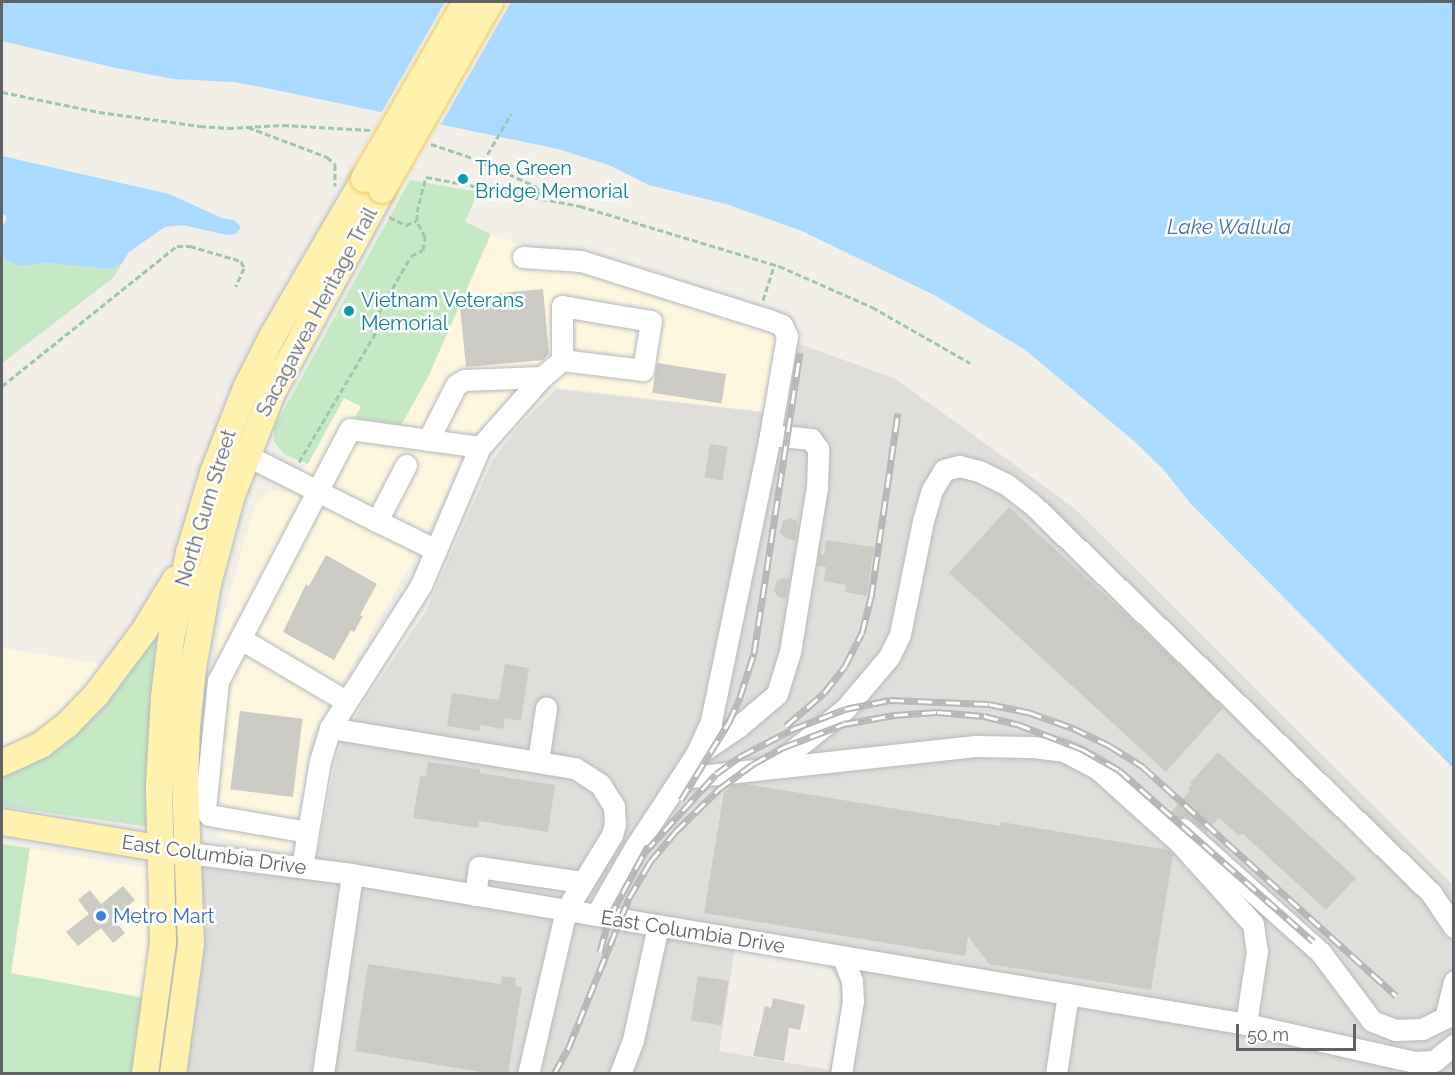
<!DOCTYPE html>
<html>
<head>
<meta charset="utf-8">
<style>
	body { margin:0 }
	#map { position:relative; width:1455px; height:1075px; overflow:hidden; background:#f1efe8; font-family:Raleway,sans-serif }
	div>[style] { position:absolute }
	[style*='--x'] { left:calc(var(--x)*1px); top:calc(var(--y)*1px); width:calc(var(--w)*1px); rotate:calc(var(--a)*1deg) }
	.commercial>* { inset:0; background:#fef7e0 }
	.industrial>* { inset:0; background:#e0deda }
	.green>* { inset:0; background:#c5e8c5 }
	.water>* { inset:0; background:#aadaff }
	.pier>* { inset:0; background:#f1efe8 }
	.building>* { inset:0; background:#cccac5; transform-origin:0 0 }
	.path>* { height:3px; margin-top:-1.5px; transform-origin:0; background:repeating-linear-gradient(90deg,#9cc7a9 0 6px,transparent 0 9px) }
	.roads { filter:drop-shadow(0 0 2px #b5b8bc) drop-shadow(0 0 2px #b5b8bc) }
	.minor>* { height:21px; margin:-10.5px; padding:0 10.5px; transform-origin:10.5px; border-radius:10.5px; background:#fff }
	.major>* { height:26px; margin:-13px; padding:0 13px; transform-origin:13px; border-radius:13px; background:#fff2af }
	.rail>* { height:7px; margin-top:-3.5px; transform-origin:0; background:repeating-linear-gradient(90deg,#fff 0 14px,#b6b7b8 0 28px); box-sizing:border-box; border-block:2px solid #b6b7b8 }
	.bridges { filter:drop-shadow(0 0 2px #f2c960) drop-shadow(0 0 2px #f2c960) }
	.major-bridge>* { height:26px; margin:-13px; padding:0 13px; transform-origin:13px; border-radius:13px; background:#fff2af }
	.dots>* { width:16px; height:16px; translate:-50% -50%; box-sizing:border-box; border:3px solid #fff; border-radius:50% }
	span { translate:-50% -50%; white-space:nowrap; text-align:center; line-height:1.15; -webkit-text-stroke:5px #fff; paint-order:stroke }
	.culture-label { font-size:20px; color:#0d838f }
	.left { translate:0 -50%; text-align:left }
	.street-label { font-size:20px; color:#5f6368 }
	.shop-label { font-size:20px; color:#366cbe }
	.water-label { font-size:21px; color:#4174aa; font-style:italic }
	.frame { position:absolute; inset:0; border:3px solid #5f6368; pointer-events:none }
	.scale { position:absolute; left:1236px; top:1024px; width:120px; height:27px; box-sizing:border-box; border:3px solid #5f6368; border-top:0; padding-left:8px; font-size:18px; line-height:21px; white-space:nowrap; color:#5f6368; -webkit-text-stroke:4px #fff; paint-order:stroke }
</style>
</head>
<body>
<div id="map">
	<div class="commercial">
		<div style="clip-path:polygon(491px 234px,777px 336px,763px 412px,523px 383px,476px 434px,410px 566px,311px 736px,295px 842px,283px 851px,223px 838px,209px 809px,205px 755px,220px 627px,255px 505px,269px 491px,292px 492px,344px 398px,361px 406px,356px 418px,428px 377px)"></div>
		<div style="clip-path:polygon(2px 648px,107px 665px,50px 727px,2px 756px)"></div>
		<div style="clip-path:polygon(30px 848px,151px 869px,153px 919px,144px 998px,11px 973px)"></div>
	</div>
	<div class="industrial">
		<div style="clip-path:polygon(evenodd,777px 336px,894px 378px,1073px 507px,1453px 885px,1453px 1073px,160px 1074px,174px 973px,185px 853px,314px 869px,337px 754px,362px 705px,426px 611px,492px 461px,519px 426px,556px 389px,763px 412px,777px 336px,735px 948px,825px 962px,832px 970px,840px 982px,841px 1007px,830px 1070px,719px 1051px,735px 948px)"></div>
	</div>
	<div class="green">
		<div style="clip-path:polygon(410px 180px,478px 192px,465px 222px,491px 234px,428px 377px,401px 425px,355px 418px,361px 406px,344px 398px,308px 464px,285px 455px,274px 442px,274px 428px)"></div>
		<div style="clip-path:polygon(2px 255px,8px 262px,20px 266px,46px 263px,110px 269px,122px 263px,113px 278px,2px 363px)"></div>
		<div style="clip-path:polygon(157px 628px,151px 710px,149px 827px,2px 806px,2px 770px)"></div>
		<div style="clip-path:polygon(2px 844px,30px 848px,11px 973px,144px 998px,132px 1073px,2px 1073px)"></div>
	</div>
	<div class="water">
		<div style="clip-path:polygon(2px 2px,1453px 2px,1453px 768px,1190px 503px,1164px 470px,1134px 441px,1024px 349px,936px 296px,802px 231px,726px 204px,649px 185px,609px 165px,558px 149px,266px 88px,234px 82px,173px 79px,116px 68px,2px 41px)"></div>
		<div style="clip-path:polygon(2px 156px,169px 194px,222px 218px,234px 220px,241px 227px,236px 234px,227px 235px,182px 225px,165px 227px,129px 252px,122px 263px,110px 269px,46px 263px,20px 266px,8px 262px,2px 255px,2px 227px,6px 221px,6px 215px,2px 214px)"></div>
	</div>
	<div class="pier">
		<div style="clip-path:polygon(445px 2px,511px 2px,440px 126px,380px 115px)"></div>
	</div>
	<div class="building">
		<div style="clip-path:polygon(543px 289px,549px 354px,543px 360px,466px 367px,459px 297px)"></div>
		<div style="left:657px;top:363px;width:70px;height:30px;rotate:9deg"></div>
		<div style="left:710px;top:444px;width:18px;height:34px;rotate:9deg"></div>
		<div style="clip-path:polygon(1009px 507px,1141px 628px,1223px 708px,1166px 772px,949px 573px)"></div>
		<div style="clip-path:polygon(791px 518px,798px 522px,795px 540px,786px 539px,780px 532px,783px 521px)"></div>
		<div style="clip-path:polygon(826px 540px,874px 547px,867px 596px,845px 592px,846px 585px,824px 581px,826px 567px,817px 566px,819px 553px,824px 555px)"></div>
		<div style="clip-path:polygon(326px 555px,377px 584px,360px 615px,363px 616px,354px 632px,351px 630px,334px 660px,283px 632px,306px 584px,309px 586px)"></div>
		<div style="clip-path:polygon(783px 578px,789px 579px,786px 599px,778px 597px,774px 590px,777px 581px)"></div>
		<div style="clip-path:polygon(505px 664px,529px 668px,521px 721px,505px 718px,503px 729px,480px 725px,480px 731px,447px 726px,452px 693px,499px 700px)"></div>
		<div style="left:240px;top:711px;width:63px;height:79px;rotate:7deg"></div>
		<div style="clip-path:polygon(1218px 752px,1356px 878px,1326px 910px,1242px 833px,1239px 836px,1219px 818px,1206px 832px,1186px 817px,1174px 820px,1168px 815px,1190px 791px,1188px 789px,1192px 784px,1190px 783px)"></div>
		<div style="clip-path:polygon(428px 762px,480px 769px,480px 773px,555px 785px,548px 832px,479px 821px,478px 828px,413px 818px,420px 776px,426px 777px)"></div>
		<div style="clip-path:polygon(745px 784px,1000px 826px,1001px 822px,1168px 850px,1173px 855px,1151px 990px,989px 964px,968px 936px,965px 956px,704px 913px,724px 792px,733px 785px)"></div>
		<div style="clip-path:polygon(123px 886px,135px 900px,113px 918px,125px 933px,113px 943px,101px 928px,78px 946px,66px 932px,89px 914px,78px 900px,90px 890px,101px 904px)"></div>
		<div style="clip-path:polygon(368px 964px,501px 984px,502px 976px,516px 978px,515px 986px,522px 987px,508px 1074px,493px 1074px,355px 1051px)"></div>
		<div style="left:698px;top:976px;width:31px;height:45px;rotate:9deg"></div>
		<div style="clip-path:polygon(773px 998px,805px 1005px,800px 1030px,789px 1028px,784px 1061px,753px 1056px,765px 1006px,771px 1008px)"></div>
	</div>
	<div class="path">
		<div style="--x:2;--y:92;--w:99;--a:11.7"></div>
		<div style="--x:99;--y:112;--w:102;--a:7.9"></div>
		<div style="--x:200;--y:126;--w:28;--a:4"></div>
		<div style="--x:228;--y:128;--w:55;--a:-3.1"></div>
		<div style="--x:283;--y:125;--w:87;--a:3.3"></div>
		<div style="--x:248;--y:127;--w:85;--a:20.8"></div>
		<div style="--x:327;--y:157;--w:11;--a:41"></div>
		<div style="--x:335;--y:164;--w:22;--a:90"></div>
		<div style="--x:431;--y:144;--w:47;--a:18.4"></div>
		<div style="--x:476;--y:159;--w:65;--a:24.6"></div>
		<div style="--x:535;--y:186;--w:6;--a:51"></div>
		<div style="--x:539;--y:191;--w:8;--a:113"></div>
		<div style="--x:483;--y:162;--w:56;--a:-59.7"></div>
		<div style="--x:389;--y:217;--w:19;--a:25"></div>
		<div style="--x:406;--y:225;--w:11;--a:-22"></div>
		<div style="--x:763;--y:300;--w:38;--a:-72"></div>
		<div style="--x:2;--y:386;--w:224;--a:-38.7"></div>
		<div style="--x:177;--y:246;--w:13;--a:0"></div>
		<div style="--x:190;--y:246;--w:53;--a:16.4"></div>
		<div style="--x:241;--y:261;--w:8;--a:67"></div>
		<div style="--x:244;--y:268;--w:20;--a:114"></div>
		<div style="--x:299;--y:462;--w:163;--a:-59.3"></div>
		<div style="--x:382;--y:322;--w:10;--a:-107"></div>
		<div style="--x:379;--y:312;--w:64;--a:-60.3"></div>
		<div style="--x:411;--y:256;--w:13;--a:-27"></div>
		<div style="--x:423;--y:250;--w:13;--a:-81"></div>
		<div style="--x:425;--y:237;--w:18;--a:-117"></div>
		<div style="--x:417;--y:221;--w:9;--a:-90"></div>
		<div style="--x:417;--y:212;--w:36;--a:-76"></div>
		<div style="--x:426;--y:177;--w:157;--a:10.7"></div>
		<div style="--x:580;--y:206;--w:208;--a:16.8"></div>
		<div style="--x:779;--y:266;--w:102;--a:23.8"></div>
		<div style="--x:872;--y:307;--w:113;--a:29.7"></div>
	</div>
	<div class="roads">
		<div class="minor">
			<div style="--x:523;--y:257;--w:58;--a:3.9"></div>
			<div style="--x:581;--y:261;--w:197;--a:17.4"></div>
			<div style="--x:769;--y:320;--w:14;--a:21"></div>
			<div style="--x:782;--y:325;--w:12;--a:66"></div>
			<div style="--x:787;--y:336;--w:107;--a:99.7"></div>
			<div style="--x:769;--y:441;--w:287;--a:101.7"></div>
			<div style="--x:711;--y:722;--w:38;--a:115"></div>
			<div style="--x:695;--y:756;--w:111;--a:123.3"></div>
			<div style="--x:634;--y:849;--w:76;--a:119.9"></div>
			<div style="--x:542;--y:377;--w:26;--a:-40"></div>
			<div style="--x:562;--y:360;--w:54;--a:-90"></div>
			<div style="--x:562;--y:306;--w:90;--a:9.6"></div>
			<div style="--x:651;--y:321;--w:50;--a:99.3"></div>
			<div style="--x:643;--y:370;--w:82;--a:-173"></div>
			<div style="--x:233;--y:453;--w:28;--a:18"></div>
			<div style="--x:260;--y:462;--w:131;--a:26.8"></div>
			<div style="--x:377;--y:521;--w:63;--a:-62.6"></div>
			<div style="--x:377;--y:521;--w:66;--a:26.2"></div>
			<div style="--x:241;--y:639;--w:122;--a:30.6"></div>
			<div style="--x:330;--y:728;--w:248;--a:9.3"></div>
			<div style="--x:575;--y:768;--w:30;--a:33"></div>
			<div style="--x:600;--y:784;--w:26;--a:58"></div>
			<div style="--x:614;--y:806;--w:18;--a:87"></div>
			<div style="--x:615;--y:824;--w:11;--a:105"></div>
			<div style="--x:612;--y:835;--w:88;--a:121.5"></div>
			<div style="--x:566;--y:910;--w:168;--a:103"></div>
			<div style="--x:698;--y:754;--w:48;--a:-34"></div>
			<div style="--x:738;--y:727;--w:51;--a:-40.2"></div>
			<div style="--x:777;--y:694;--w:44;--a:-72.8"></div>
			<div style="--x:790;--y:652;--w:167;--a:-80.7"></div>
			<div style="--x:817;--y:487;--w:38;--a:-88"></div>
			<div style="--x:818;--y:449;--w:12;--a:-125"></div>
			<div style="--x:811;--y:439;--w:41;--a:-174.4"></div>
			<div style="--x:538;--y:761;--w:54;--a:-81.4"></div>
			<div style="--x:771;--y:768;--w:95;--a:-38.6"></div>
			<div style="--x:845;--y:709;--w:68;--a:-49.8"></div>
			<div style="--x:889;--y:657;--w:25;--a:-64"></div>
			<div style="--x:900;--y:634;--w:115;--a:-78.5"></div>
			<div style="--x:923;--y:521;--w:32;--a:-74"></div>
			<div style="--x:932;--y:490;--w:23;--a:-59"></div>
			<div style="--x:944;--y:470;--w:16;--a:-15"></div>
			<div style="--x:959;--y:466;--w:21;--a:14"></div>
			<div style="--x:979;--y:471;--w:30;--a:26"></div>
			<div style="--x:1006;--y:484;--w:33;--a:38"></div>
			<div style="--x:1032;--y:504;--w:557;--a:44.27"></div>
			<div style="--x:1431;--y:893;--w:41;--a:55.9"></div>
			<div style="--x:681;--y:778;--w:296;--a:-6.2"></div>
			<div style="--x:975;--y:746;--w:57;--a:1"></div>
			<div style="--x:1032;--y:747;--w:32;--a:7"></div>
			<div style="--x:1064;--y:751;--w:38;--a:28"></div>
			<div style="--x:1098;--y:769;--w:109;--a:42"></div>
			<div style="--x:1179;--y:842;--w:110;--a:47.9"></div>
			<div style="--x:1253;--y:924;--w:27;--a:82"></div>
			<div style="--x:1257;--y:951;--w:74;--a:98.6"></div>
			<div style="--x:1183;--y:829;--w:186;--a:41.9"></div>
			<div style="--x:1321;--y:953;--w:85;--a:53.1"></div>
			<div style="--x:1372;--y:1021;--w:25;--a:21"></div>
			<div style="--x:1395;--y:1030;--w:27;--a:-2"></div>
			<div style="--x:1422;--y:1029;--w:25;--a:-26"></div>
			<div style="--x:1445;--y:1018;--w:38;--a:-76"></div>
			<div style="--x:308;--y:832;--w:100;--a:-170.3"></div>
			<div style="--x:209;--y:815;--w:7;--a:-124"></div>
			<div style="--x:205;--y:809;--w:129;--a:-84.2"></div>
			<div style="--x:218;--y:681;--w:284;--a:-62.4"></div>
			<div style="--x:350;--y:429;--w:131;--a:7.9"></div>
			<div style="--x:189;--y:853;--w:164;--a:7.3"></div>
			<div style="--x:352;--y:874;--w:906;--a:9.52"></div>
			<div style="--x:1246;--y:1024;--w:173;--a:12.7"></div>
			<div style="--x:1415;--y:1062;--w:19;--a:-3"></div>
			<div style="--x:1434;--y:1061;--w:26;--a:-39"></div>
			<div style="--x:302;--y:867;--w:108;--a:-80.4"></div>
			<div style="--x:320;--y:761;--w:34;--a:-73"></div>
			<div style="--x:330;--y:728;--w:169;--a:-57.5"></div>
			<div style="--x:421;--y:585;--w:150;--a:-66.9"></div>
			<div style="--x:480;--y:447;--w:94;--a:-48.5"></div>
			<div style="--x:542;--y:377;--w:78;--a:177.8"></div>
			<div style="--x:464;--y:380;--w:9;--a:148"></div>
			<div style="--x:456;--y:385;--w:62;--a:117"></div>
			<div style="--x:475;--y:895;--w:28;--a:-82"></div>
			<div style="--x:479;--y:867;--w:104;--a:8.3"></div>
			<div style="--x:323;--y:1074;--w:202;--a:-81.7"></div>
			<div style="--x:620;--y:1074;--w:36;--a:-69"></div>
			<div style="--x:633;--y:1040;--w:117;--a:-77.6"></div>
			<div style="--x:841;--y:1074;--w:74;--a:-80.7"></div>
			<div style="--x:853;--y:1001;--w:20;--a:-93"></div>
			<div style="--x:852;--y:981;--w:26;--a:-111"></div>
			<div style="--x:1056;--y:1074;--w:81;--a:-81.5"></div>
		</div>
		<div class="major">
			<div style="--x:2;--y:763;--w:43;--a:-24.8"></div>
			<div style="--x:41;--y:745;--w:33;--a:-38"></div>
			<div style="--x:67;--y:725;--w:42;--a:-46"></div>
			<div style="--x:96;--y:695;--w:80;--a:-53.1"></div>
			<div style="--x:144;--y:631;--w:60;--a:-58.7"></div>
			<div style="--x:2;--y:822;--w:176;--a:9.5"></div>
			<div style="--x:145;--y:1074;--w:133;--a:-82.2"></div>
			<div style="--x:163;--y:942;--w:157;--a:-91.5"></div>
			<div style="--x:159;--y:785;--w:88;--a:-86.7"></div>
			<div style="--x:164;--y:697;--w:58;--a:-83.1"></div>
			<div style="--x:171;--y:639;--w:88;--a:-78.2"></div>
			<div style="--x:189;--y:553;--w:84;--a:-73.3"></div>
			<div style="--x:213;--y:473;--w:91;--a:-68.8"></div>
			<div style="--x:246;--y:388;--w:59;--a:-63"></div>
			<div style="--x:273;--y:335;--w:181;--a:-59.7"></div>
			<div style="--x:173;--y:1074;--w:131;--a:-82.1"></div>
			<div style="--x:191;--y:944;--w:162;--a:-92.1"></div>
			<div style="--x:185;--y:782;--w:56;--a:-88"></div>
			<div style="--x:187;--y:726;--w:58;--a:-84.1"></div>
			<div style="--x:193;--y:668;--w:85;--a:-79.9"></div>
			<div style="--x:208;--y:584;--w:89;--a:-75"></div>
			<div style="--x:231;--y:498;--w:115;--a:-68.6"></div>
			<div style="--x:273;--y:391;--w:229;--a:-61.5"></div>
		</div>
	</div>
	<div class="rail">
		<div style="--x:786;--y:726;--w:50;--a:-41"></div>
		<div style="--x:824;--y:693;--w:34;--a:-52"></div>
		<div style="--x:845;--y:666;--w:37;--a:-63"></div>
		<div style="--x:862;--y:633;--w:36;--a:-76"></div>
		<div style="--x:871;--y:598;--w:187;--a:-81.7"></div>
		<div style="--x:681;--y:800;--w:92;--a:-58.4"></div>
		<div style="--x:729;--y:722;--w:27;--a:-66"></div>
		<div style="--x:740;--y:697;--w:46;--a:-72.3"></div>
		<div style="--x:754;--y:653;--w:304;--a:-81.3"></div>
		<div style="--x:645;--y:852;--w:105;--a:-47.7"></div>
		<div style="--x:716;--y:774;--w:31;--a:-36"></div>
		<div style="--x:741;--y:756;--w:59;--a:-27.4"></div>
		<div style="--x:793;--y:729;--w:56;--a:-21"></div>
		<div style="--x:845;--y:709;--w:46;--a:-11.3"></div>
		<div style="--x:890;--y:700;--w:99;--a:2.3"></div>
		<div style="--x:989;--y:704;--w:40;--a:12"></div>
		<div style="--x:1028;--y:712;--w:48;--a:19.6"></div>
		<div style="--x:1073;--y:728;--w:41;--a:25.9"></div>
		<div style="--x:1110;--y:746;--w:39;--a:32"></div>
		<div style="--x:1143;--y:767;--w:341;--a:42.1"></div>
		<div style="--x:600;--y:952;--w:35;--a:-75"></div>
		<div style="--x:609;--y:918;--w:82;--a:-61.6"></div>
		<div style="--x:554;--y:1074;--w:29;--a:-61"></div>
		<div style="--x:568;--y:1049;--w:163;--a:-68"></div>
		<div style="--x:629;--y:898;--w:42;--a:-59.7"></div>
		<div style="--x:650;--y:862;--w:39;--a:-50"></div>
		<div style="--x:675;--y:832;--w:62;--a:-44.3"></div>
		<div style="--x:719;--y:789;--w:42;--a:-36.3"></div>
		<div style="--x:753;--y:764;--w:35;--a:-29"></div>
		<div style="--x:784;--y:747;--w:64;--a:-21"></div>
		<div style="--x:844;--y:724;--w:51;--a:-10.2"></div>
		<div style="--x:894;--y:715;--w:43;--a:-4"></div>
		<div style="--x:937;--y:712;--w:47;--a:4.9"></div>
		<div style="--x:984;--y:716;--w:34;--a:14"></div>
		<div style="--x:1017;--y:724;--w:70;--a:21"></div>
		<div style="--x:1082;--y:749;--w:43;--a:29.6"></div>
		<div style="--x:1119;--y:770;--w:259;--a:41.4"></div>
	</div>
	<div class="bridges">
		<div class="major-bridge">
			<div style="--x:364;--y:179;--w:204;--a:-60"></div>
			<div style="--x:382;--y:190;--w:217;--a:-60.1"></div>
		</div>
	</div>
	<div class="dots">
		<div style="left:463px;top:179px;background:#0f9aa8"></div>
		<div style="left:349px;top:311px;background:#0f9aa8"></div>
		<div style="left:101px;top:916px;background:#3f7fe0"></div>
	</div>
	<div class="culture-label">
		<span class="left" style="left:475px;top:180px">The Green<br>Bridge Memorial</span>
		<span class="left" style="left:361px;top:312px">Vietnam Veterans<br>Memorial</span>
	</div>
	<div class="street-label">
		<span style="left:317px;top:312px;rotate:-62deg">Sacagawea Heritage Trail</span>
		<span style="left:206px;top:508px;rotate:-73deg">North Gum Street</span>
		<span style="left:214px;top:855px;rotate:8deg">East Columbia Drive</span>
		<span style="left:693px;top:932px;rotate:9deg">East Columbia Drive</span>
	</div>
	<div class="shop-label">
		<span class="left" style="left:113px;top:916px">Metro Mart</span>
	</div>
	<div class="water-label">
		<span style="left:1229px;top:227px">Lake Wallula</span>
	</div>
	<div class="frame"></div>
	<div class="scale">50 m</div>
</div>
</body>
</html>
